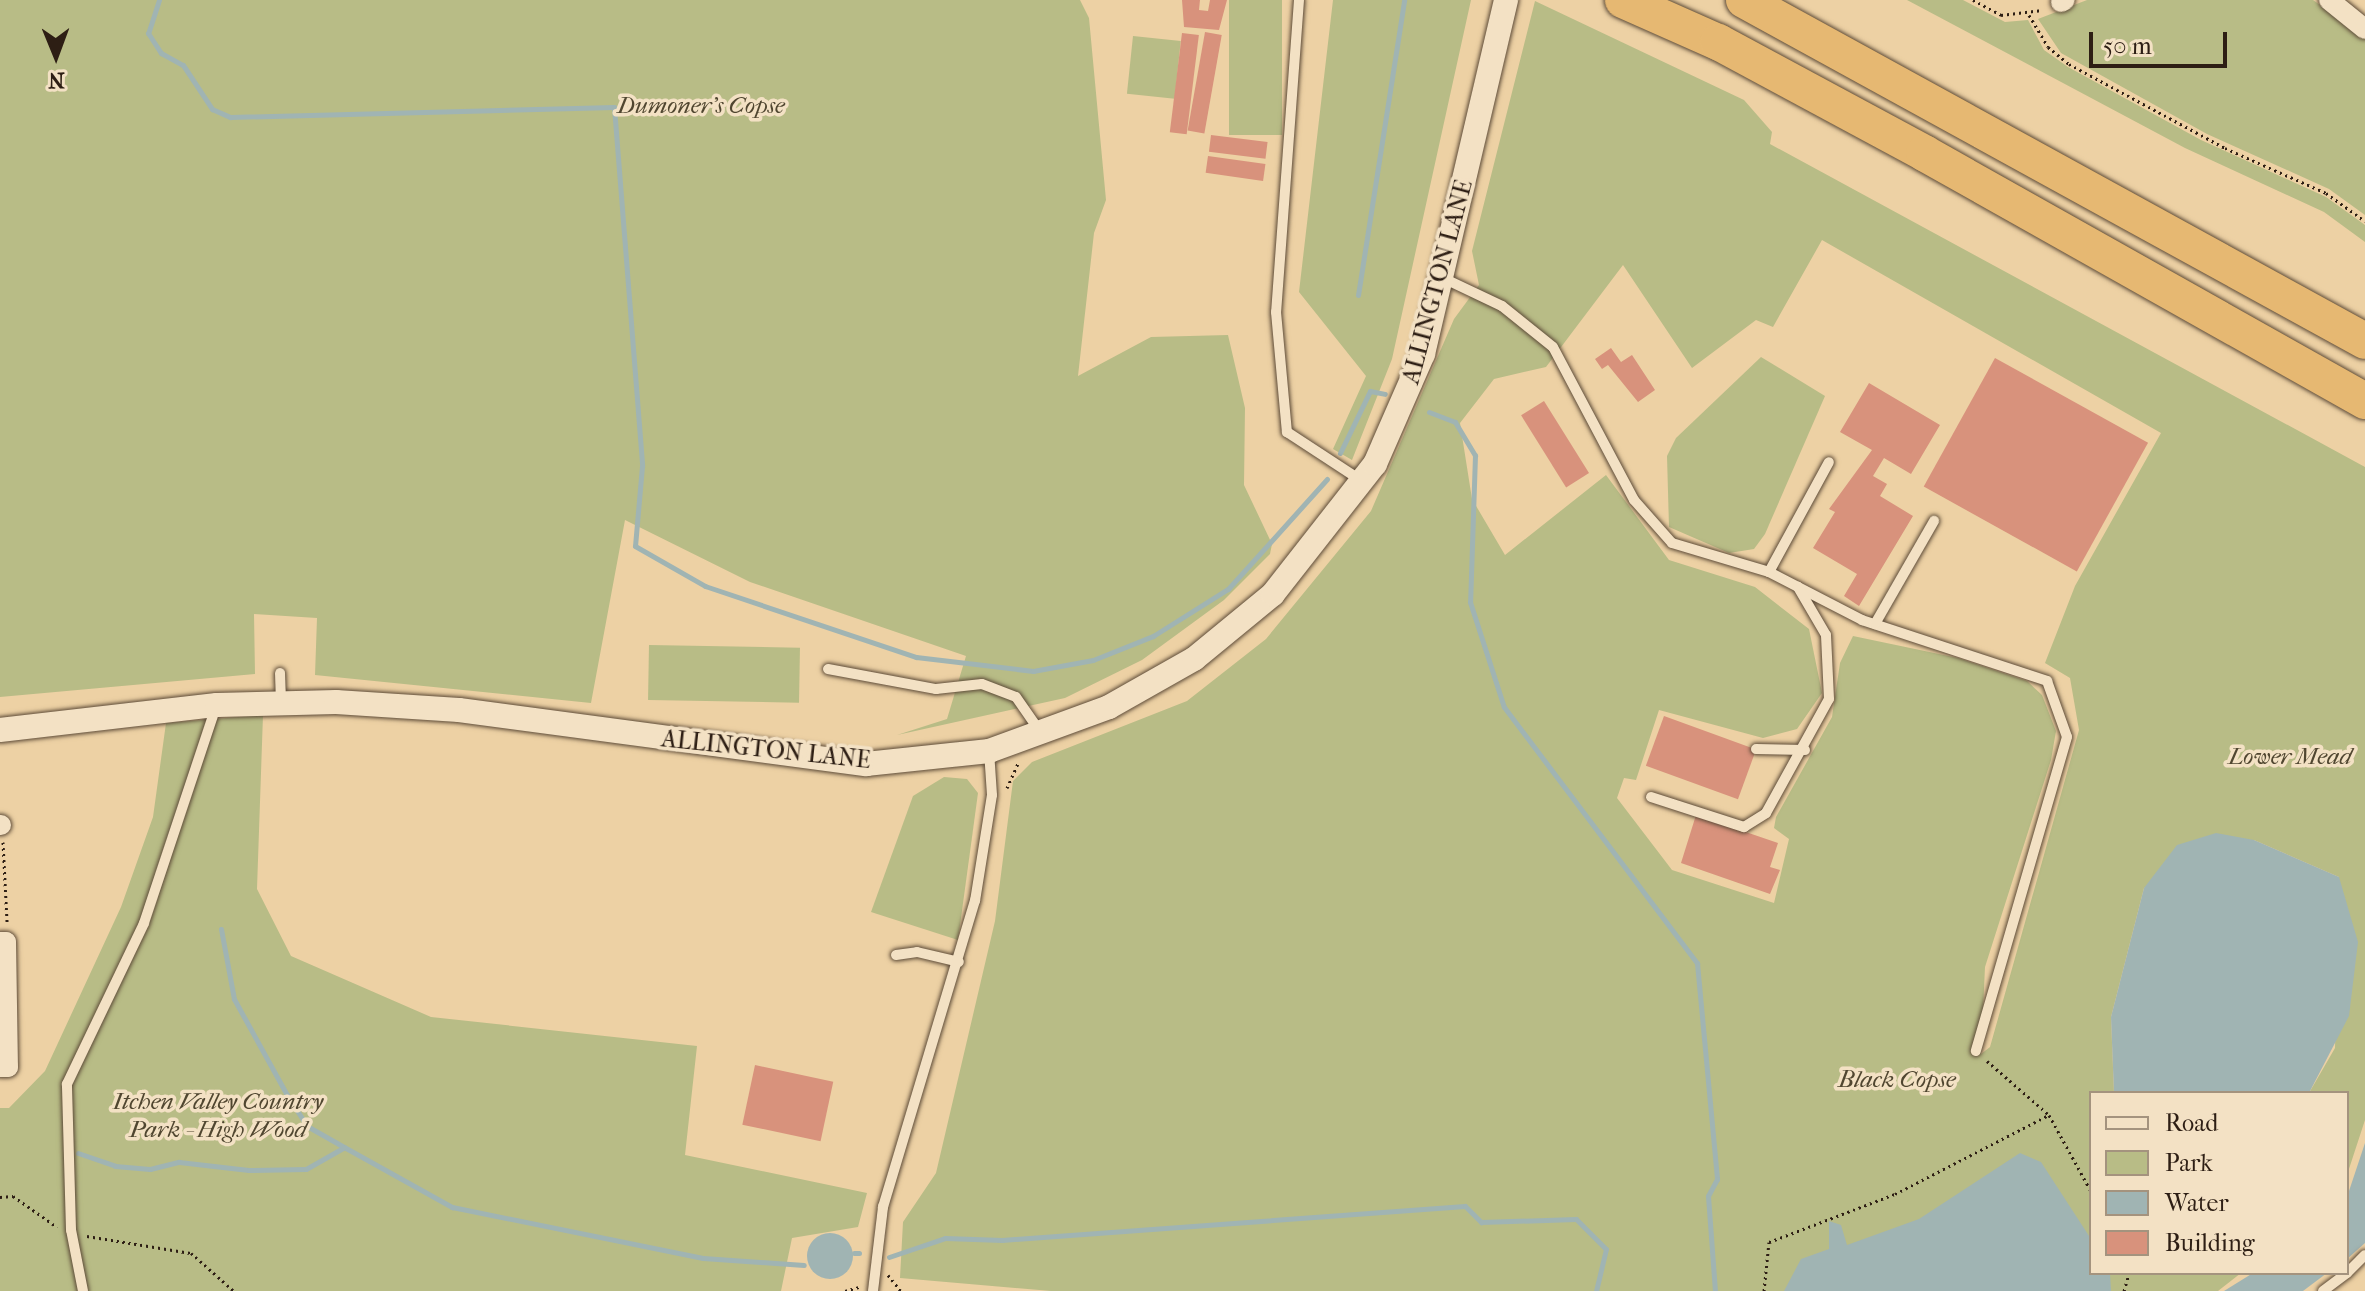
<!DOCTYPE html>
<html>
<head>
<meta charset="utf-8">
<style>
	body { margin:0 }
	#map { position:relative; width:2365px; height:1291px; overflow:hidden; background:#edd1a4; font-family:"IM FELL French Canon",serif }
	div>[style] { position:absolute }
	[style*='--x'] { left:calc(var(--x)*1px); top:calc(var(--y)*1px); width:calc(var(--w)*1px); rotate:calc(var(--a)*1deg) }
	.green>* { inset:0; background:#b8bc86; transform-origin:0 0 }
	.water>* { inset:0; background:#a0b4b3 }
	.round { border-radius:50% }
	.stream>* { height:5px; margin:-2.5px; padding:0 2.5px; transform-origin:2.5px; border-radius:2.5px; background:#a0b4b3 }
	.building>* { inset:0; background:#d8927c; transform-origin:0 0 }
	.path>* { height:3px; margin-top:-1.5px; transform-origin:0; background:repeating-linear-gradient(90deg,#2d1e14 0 2px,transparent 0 6px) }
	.roads { filter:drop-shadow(0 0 2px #5d4b38) drop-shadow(0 0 2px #5d4b38) }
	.service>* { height:10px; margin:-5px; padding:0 5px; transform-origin:5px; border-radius:5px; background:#f3e1c4 }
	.minor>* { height:20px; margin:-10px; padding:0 10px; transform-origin:10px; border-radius:10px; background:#f3e1c4 }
	.tertiary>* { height:24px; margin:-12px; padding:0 12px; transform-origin:12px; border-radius:12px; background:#f3e1c4 }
	.motorway>* { height:36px; margin:-18px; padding:0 18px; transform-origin:18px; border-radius:18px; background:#e6b872 }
	span { translate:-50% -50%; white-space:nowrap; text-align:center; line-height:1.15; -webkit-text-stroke:7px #f3e1c4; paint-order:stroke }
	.park-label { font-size:24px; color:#504630; font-style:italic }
	.street-label { font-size:24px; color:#2d1e14 }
	.legend { position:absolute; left:2089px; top:1091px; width:260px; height:184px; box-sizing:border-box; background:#f3e1c4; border:2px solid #a4937e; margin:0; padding:10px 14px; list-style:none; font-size:24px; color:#2d1e14 }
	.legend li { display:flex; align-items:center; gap:16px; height:40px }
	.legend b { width:40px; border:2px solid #a4937e }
	.north { position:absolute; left:16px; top:16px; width:80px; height:80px; -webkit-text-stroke:6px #f3e1c4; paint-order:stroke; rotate:179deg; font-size:22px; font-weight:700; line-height:32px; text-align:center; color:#2d1e14 }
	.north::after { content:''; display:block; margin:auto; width:28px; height:36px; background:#2d1e14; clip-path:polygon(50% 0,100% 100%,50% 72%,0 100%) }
	.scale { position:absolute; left:2089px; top:32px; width:138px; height:36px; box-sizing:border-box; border:4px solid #2d1e14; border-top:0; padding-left:10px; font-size:24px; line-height:28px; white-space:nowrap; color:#2d1e14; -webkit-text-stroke:6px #f3e1c4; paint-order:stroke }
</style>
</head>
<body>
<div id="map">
	<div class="green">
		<div style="clip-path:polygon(0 0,1080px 0,1089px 18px,1106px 200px,1094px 233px,1078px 376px,1151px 337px,1228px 335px,1245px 408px,1244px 485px,1272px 544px,1270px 554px,1224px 600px,1142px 660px,1065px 698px,897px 735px,947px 719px,966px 656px,750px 582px,625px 520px,591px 703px,315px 675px,317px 618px,254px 614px,255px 674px,0 697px)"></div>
		<div style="left:1229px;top:0;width:53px;height:135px"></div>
		<div style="clip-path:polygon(1333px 0,1471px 0,1392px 359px,1352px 460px,1333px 449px,1366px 376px,1299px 292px)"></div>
		<div style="clip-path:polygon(1907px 0,1963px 0,2005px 22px,2028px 20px,2044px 50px,2068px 67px,2201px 140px,2326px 197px,2365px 225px,2365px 242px,2324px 212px,2185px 148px)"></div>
		<div style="clip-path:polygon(2087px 0,2313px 0,2365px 37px,2365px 215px,2329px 189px,2207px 134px,2061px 53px,2038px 19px)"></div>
		<div style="clip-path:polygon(evenodd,1535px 1px,1744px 100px,1772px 132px,1770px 144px,2365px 467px,2365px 1120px,2347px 1175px,2347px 1093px,2309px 1093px,2335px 1048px,2339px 877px,2254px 840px,2144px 888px,2111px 1017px,2114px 1093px,2091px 1093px,2091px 1273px,2241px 1273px,2218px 1291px,1051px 1291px,900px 1278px,903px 1222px,936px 1173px,995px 921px,1013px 781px,1032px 762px,1187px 701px,1266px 639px,1371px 511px,1454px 319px,1479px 285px,1472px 251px,1535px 1px,1822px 240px,2161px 433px,2075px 586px,2045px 663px,2070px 678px,2079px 730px,1990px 1047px,1981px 1054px,1985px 967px,2051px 760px,2056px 731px,2042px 695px,2027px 681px,1958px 658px,1853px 636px,1840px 663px,1832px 717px,1776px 817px,1774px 828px,1789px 839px,1774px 903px,1672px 870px,1617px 798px,1624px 778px,1636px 780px,1659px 710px,1763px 738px,1797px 729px,1822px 693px,1809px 629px,1755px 587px,1669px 560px,1606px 475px,1505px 555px,1472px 499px,1460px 423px,1494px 379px,1546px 367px,1623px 265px,1692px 368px,1756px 320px,1773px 327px,1822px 240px)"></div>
		<div style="left:1133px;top:36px;width:48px;height:58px;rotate:6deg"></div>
		<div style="clip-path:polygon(1761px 357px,1825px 396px,1765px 534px,1754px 549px,1729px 553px,1669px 527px,1667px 456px,1676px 438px)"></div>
		<div style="left:649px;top:645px;width:151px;height:55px;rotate:1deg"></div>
		<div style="clip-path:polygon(263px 715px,257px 889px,291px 956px,431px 1017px,697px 1046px,685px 1155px,867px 1193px,858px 1227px,792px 1238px,781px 1291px,0 1291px,0 1108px,9px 1108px,45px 1071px,121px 907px,153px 817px,166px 723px)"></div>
		<div style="clip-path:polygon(944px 777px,967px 779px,978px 793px,958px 940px,871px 912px,913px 796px)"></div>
	</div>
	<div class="water">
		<div style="clip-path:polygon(2216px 833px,2254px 840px,2339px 877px,2358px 942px,2349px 1016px,2309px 1093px,2114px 1093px,2111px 1017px,2144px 888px,2177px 845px)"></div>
		<div style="clip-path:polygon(2365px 1143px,2365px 1243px,2347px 1259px,2347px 1197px)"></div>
		<div style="clip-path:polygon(2020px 1153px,2041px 1162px,2091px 1239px,2091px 1273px,2110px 1273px,2111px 1291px,1784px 1291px,1801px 1259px,1829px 1249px,1829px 1221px,1841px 1225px,1847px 1245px,1919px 1219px)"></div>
		<div class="round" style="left:807px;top:1233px;width:46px;height:46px"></div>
		<div style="clip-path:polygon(2253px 1273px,2327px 1273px,2303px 1291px,2224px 1291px)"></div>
	</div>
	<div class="stream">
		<div style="--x:159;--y:0;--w:35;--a:108"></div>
		<div style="--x:148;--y:33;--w:24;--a:57"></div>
		<div style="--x:161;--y:53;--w:25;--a:29"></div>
		<div style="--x:183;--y:65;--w:53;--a:56.6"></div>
		<div style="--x:212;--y:109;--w:20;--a:24"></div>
		<div style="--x:230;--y:117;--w:384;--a:-1.5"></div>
		<div style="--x:614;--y:107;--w:360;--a:85.5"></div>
		<div style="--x:642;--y:466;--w:80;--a:95"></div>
		<div style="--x:635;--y:546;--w:81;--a:29.7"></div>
		<div style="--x:705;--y:586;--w:223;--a:18.6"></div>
		<div style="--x:916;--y:657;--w:118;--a:6.8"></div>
		<div style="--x:1033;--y:671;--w:61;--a:-10.4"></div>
		<div style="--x:1093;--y:660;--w:65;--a:-21.8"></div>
		<div style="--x:1153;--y:636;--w:89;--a:-32.1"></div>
		<div style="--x:1228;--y:589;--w:148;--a:-48"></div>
		<div style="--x:1358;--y:295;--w:299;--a:-81.1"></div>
		<div style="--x:1429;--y:412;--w:28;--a:21"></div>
		<div style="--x:1455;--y:422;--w:39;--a:59"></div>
		<div style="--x:1475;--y:455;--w:147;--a:91.9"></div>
		<div style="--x:1470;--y:602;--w:110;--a:72.1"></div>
		<div style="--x:1504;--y:707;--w:321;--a:53"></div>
		<div style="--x:1697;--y:963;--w:217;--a:84.7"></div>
		<div style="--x:1717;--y:1179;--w:19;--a:118"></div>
		<div style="--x:1708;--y:1196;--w:95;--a:85.8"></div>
		<div style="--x:1340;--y:453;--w:69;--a:-64.2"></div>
		<div style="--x:1370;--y:391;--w:15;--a:11"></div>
		<div style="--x:221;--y:929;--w:71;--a:79.5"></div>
		<div style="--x:234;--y:999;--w:110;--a:61.1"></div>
		<div style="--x:287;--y:1095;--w:37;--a:57"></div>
		<div style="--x:307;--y:1126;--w:43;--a:29.6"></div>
		<div style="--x:344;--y:1147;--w:124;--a:29.1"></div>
		<div style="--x:452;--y:1207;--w:256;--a:11.5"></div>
		<div style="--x:703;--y:1258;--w:101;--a:4"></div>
		<div style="--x:78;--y:1153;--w:39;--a:19"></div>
		<div style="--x:115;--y:1166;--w:35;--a:5"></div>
		<div style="--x:150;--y:1169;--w:30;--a:-14"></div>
		<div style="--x:179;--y:1162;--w:70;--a:6.5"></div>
		<div style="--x:249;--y:1170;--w:57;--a:-1"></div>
		<div style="--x:306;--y:1169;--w:43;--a:-29.6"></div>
		<div style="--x:854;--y:1253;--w:5;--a:0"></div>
		<div style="--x:889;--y:1257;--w:59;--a:-18.7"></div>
		<div style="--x:945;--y:1238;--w:57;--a:2"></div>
		<div style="--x:1002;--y:1240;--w:464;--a:-4.2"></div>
		<div style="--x:1465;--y:1206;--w:23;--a:45"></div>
		<div style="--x:1481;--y:1222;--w:95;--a:-1.8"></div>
		<div style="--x:1576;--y:1219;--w:42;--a:45"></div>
		<div style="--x:1606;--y:1249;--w:43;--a:103.4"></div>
	</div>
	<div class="building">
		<div style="clip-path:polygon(1182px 0,1200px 0,1199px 10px,1208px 11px,1210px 0,1227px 0,1219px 30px,1184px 27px)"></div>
		<div style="left:1205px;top:32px;width:17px;height:100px;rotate:10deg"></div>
		<div style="left:1182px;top:33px;width:17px;height:100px;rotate:7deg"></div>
		<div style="left:1211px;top:135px;width:57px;height:17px;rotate:7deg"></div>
		<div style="left:1208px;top:156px;width:58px;height:17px;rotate:8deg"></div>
		<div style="clip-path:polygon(1611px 348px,1621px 362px,1632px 355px,1655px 390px,1638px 402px,1608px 365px,1602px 369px,1595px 359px)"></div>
		<div style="left:1995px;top:358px;width:175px;height:147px;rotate:29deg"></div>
		<div style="clip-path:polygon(1869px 383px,1940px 425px,1911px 474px,1884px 458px,1873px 476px,1887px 484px,1880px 496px,1913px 516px,1859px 606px,1844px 596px,1857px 574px,1813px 548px,1835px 512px,1829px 509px,1872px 450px,1840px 432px)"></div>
		<div style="left:1544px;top:401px;width:85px;height:27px;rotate:58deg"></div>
		<div style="left:1664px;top:716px;width:98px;height:53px;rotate:20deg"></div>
		<div style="clip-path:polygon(1696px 815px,1778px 843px,1770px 867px,1780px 870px,1770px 894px,1681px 863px)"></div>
		<div style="left:755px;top:1065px;width:80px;height:61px;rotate:12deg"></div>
	</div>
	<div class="path">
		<div style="--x:1973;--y:0;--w:32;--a:28"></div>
		<div style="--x:2001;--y:15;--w:42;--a:-6.8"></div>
		<div style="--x:2029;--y:15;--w:37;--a:59"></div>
		<div style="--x:2048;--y:47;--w:27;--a:39"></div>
		<div style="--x:2069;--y:64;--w:177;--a:28.3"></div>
		<div style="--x:2225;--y:148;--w:111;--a:24"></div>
		<div style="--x:2326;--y:193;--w:48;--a:35.7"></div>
		<div style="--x:1007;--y:788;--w:27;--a:-66"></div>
		<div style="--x:3;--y:842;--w:80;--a:87.1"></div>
		<div style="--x:1987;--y:1061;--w:81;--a:41"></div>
		<div style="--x:0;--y:1197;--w:13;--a:-4"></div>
		<div style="--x:13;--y:1196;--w:54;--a:35.2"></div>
		<div style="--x:87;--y:1236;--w:105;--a:9.3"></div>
		<div style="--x:191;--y:1253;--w:57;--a:41.5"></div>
		<div style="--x:888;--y:1275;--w:21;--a:51"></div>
		<div style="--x:845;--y:1291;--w:15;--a:-16"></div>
		<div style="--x:1764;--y:1291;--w:49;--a:-84.2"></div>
		<div style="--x:1769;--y:1242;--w:135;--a:-20.9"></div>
		<div style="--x:1895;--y:1194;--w:173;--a:-27.2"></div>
		<div style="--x:2049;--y:1115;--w:87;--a:61.1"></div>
		<div style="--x:2124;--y:1291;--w:19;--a:-74"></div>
	</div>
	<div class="roads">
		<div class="service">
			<div style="--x:1299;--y:0;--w:313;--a:94.2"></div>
			<div style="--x:1276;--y:312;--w:121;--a:84.8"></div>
			<div style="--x:1287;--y:432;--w:90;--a:33.2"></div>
			<div style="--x:1443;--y:278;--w:65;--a:25.4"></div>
			<div style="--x:1502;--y:306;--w:65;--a:38.8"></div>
			<div style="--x:1553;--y:347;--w:173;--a:62.1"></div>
			<div style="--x:1634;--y:500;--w:57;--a:48.5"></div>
			<div style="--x:1672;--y:543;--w:101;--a:16.6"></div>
			<div style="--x:1769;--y:572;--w:105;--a:27.3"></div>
			<div style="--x:1862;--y:620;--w:195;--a:18.2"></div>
			<div style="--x:2047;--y:681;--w:59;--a:70.3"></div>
			<div style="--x:2067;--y:737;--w:327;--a:106.2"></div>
			<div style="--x:1769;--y:572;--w:125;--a:-61.4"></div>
			<div style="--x:1875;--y:624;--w:119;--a:-60.2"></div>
			<div style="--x:828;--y:669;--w:110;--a:10.5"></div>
			<div style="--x:936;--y:689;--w:46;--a:-6.2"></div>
			<div style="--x:982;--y:684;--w:36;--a:21"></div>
			<div style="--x:1016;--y:697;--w:44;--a:55.2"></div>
			<div style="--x:280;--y:673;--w:28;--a:88"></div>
			<div style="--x:1756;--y:749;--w:49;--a:1.2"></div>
			<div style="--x:1651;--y:797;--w:98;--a:17.9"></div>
			<div style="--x:1744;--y:827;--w:26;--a:-32"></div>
			<div style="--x:1766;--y:813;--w:130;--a:-61.1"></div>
			<div style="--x:1829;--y:699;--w:64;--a:-92.7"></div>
			<div style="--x:1826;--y:635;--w:56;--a:-120.3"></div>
			<div style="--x:896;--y:955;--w:21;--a:-8"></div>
			<div style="--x:917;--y:952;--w:43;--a:13.4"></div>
			<div style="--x:2347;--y:1273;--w:25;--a:-45"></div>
			<div style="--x:83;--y:1291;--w:62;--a:-101.1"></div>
			<div style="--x:71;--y:1230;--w:146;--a:-91.6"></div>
			<div style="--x:67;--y:1084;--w:178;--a:-64.4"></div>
			<div style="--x:144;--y:923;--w:229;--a:-71.6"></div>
			<div style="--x:873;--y:1291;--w:85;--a:-83.2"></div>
			<div style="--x:883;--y:1207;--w:320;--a:-73.3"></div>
			<div style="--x:975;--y:901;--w:107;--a:-80.9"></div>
			<div style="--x:992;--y:795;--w:44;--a:-93.9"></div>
			<div style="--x:2323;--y:1291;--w:30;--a:-37"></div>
		</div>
		<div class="minor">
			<div style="--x:2329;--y:0;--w:46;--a:38.9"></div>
			<div style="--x:2061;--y:2;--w:4;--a:-27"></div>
			<div style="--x:0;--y:825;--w:1;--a:0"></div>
			<div style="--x:0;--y:942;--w:6;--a:0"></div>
			<div style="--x:6;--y:942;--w:125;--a:89.1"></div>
			<div style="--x:8;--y:1067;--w:8;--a:180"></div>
		</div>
		<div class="tertiary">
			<div style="--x:0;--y:730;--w:218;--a:-6.6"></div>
			<div style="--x:217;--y:705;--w:119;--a:-1.4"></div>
			<div style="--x:336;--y:702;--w:123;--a:3.7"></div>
			<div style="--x:459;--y:710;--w:411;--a:7.6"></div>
			<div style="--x:866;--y:764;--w:124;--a:-6"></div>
			<div style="--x:989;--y:751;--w:128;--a:-20.1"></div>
			<div style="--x:1109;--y:707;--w:98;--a:-29.5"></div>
			<div style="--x:1194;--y:659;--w:102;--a:-39.4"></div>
			<div style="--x:1273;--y:594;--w:165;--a:-51.9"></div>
			<div style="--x:1375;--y:464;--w:120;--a:-66.4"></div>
			<div style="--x:1423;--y:354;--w:364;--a:-76.8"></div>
		</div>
		<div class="motorway">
			<div style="--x:1623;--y:0;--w:104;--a:23.9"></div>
			<div style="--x:1718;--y:42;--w:234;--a:28.3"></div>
			<div style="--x:1924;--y:153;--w:506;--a:29.35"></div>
			<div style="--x:1744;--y:0;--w:708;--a:28.77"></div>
		</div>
	</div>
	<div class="park-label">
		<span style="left:701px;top:106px">Dumoner's Copse</span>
		<span style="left:2290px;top:757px">Lower Mead</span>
		<span style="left:1897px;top:1080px">Black Copse</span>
		<span style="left:218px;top:1116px">Itchen Valley Country<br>Park - High Wood</span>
	</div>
	<div class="street-label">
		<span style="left:1438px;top:282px;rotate:-75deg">ALLINGTON LANE</span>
		<span style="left:766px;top:750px;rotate:6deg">ALLINGTON LANE</span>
	</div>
	<ul class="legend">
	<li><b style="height:10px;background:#f3e1c4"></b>Road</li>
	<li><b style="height:22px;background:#b8bc86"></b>Park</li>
	<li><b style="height:22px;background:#a0b4b3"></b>Water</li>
	<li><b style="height:22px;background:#d8927c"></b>Building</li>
	</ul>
	<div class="north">N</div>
	<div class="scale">50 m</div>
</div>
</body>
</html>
